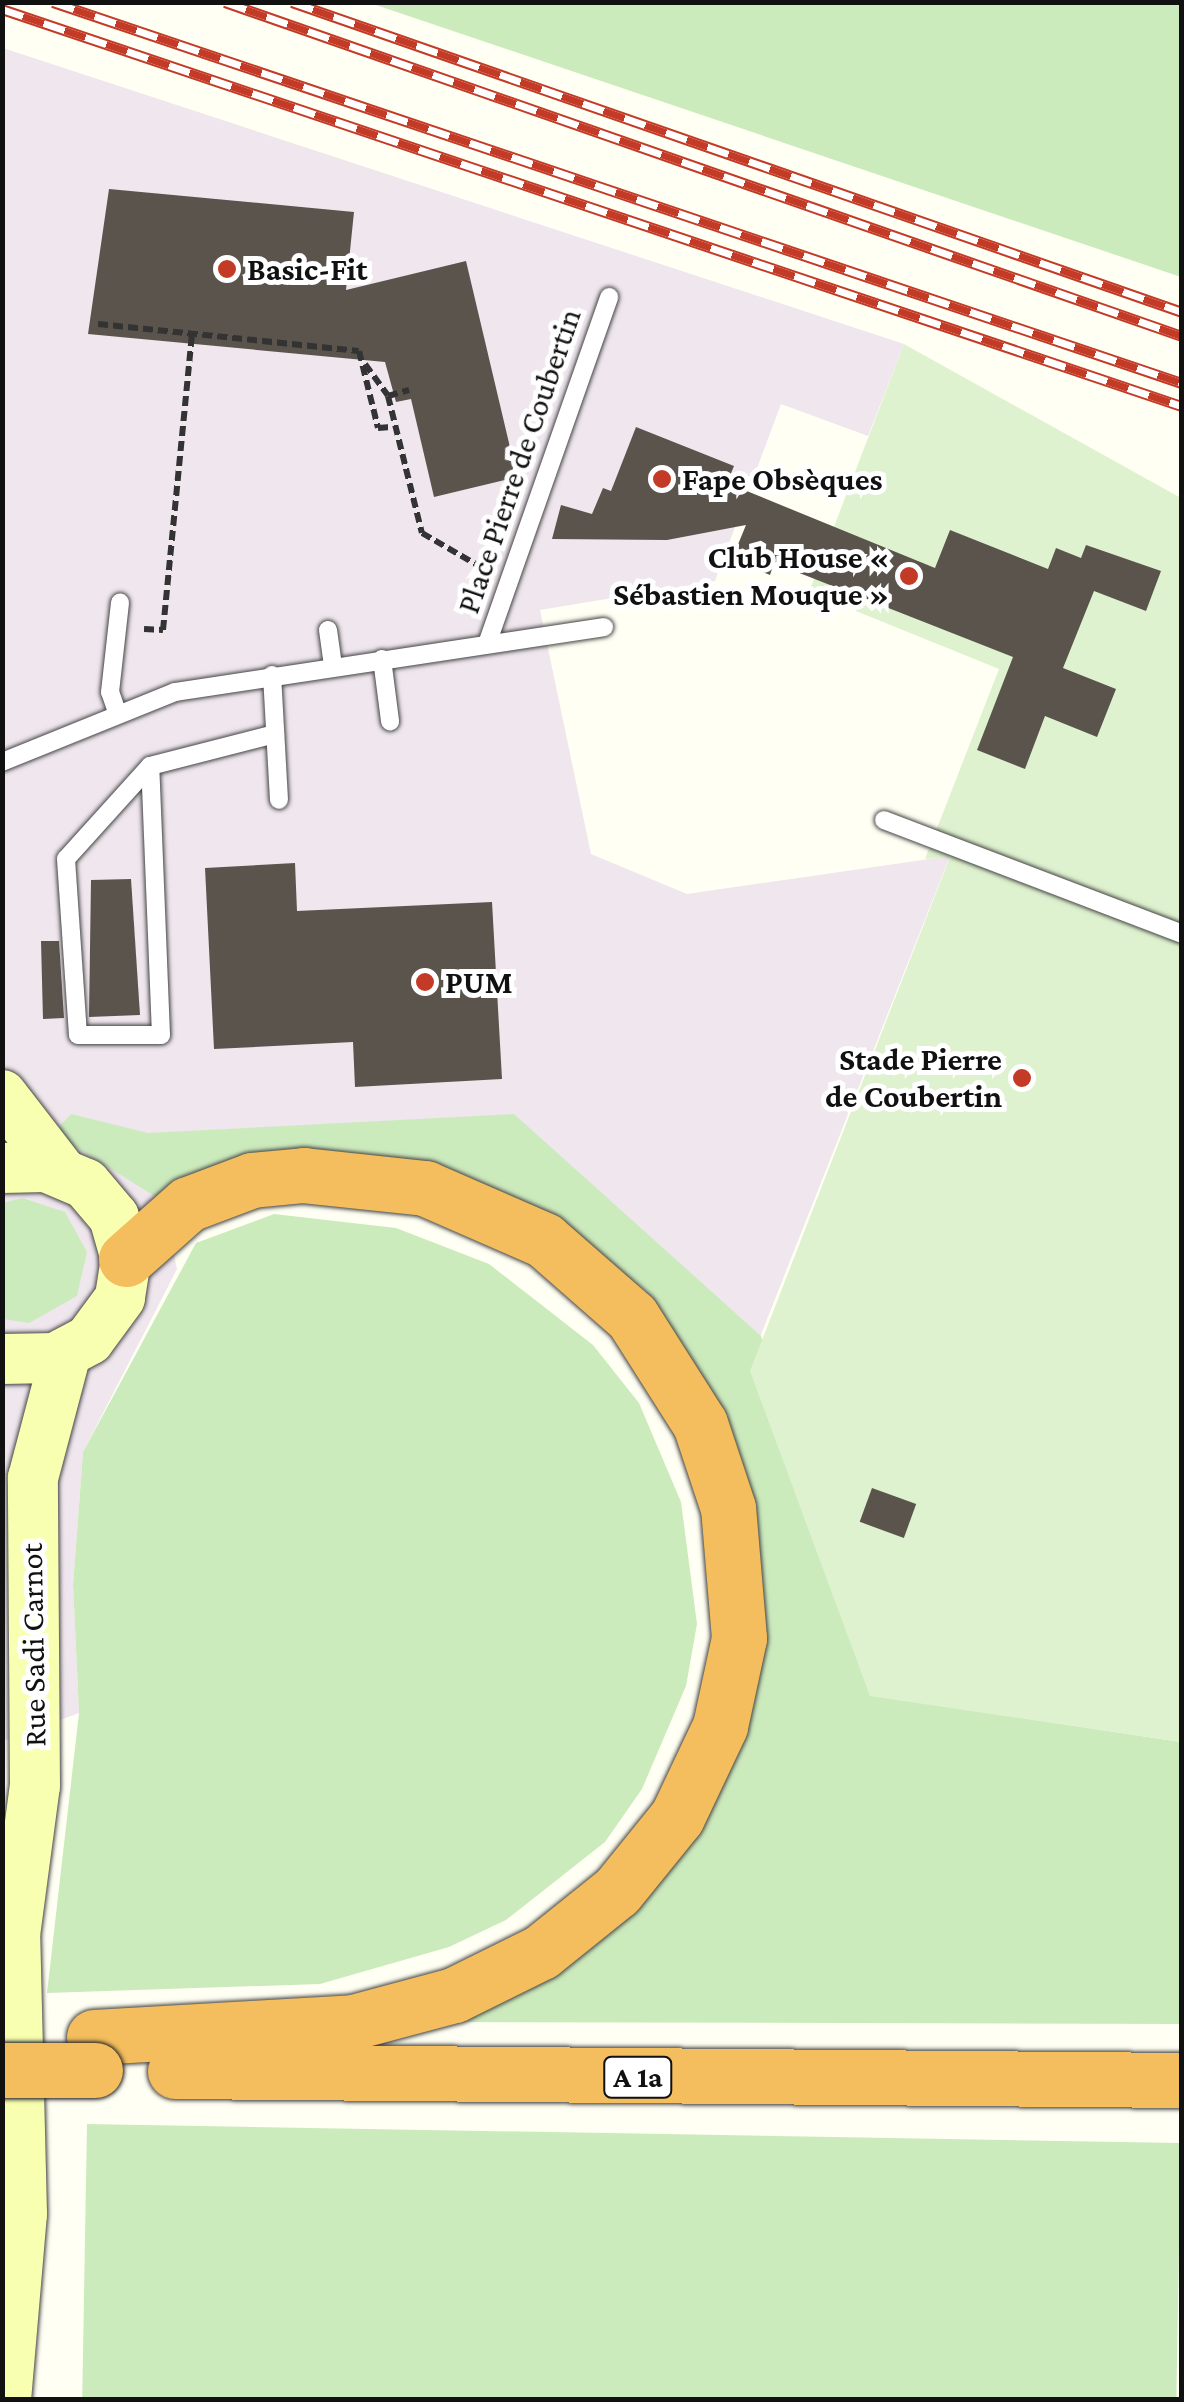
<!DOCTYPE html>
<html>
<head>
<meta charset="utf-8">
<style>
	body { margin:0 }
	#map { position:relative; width:1184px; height:2402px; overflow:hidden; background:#fffff4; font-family:"Crimson Pro",serif }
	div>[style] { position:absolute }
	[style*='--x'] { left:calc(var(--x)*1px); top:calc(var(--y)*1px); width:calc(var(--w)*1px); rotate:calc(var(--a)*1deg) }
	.industrial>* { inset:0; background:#efe6ee }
	.green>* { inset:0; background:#ccebbd; transform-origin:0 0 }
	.pitch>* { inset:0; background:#dff2cf }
	.building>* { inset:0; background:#5a544d; transform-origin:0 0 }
	.path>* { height:6px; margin-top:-3px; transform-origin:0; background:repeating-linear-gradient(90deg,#333 0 10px,transparent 0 15px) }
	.roads { filter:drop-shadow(0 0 2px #444) drop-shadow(0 0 2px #444) }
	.lane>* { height:18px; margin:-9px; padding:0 9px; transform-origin:9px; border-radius:9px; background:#fff }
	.secondary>* { height:50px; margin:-25px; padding:0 25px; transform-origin:25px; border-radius:25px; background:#f9ffb0 }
	.highway>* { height:55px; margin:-27.5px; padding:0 27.5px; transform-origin:27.5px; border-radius:27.5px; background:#f4bd5d }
	.rail>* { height:11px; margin-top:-5.5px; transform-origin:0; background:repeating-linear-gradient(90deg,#fff 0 22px,#c33b27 0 44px); box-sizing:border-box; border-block:2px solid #c33b27 }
	.bridges { filter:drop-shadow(0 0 2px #222) drop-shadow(0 0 2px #222) }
	.highway-bridge>* { height:55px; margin:-27.5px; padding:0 27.5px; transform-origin:27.5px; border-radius:27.5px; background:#f4bd5d }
	.dots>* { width:28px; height:28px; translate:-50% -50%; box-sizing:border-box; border:5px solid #fff; border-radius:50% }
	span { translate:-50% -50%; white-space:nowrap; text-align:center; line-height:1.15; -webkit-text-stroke:10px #fff; paint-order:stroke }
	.shield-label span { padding:2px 8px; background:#fff; border:2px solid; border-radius:8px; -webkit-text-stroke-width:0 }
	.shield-label { font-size:30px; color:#111; font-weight:700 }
	.poi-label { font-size:32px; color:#111; font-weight:700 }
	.left { translate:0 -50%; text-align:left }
	.right { translate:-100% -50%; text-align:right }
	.street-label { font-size:32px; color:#111 }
	.frame { position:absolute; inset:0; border:5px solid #111; pointer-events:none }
</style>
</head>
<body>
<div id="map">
	<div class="industrial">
		<div style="clip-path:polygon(3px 48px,904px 344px,868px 436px,781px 404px,715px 581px,540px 610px,591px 854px,687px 894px,950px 856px,760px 1337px,514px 1115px,149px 1134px,177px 1269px,83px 1452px,73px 1585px,79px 1713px,3px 1741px)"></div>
	</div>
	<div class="green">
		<div style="clip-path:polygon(370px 3px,1181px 3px,1181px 277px)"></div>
		<div style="clip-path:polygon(71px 1114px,148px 1133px,514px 1114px,761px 1336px,870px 1695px,1181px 1742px,1181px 2024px,450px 2022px,546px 1979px,647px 1899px,729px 1773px,760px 1665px,758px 1524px,704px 1380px,646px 1291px,549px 1215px,454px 1172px,156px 1197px,53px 1133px)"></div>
		<div style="clip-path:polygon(22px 1198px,65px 1212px,87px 1252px,77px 1296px,29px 1323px,3px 1319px,3px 1203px)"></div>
		<div style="clip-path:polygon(274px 1214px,396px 1228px,489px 1264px,593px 1345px,639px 1403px,681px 1502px,697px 1624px,686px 1686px,642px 1789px,605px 1842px,506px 1920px,449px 1947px,320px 1984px,47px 1993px,79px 1713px,73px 1585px,83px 1452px,196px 1243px)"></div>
		<div style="left:87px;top:2124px;width:1094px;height:275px;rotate:1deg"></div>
	</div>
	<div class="pitch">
		<div style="clip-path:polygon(904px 344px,1181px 498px,1181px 1742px,870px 1696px,750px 1371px,950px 857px,925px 859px,999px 669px,809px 592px)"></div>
	</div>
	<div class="building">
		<div style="clip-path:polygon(109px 189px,354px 212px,346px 290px,466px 261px,517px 477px,434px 497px,411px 399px,396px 402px,385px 362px,88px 334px)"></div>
		<div style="clip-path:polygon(636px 427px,734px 466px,727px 483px,935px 568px,950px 530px,1048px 569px,1056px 548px,1081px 558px,1086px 545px,1161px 571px,1146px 611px,1094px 591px,1063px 668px,1116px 689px,1097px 737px,1045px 716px,1025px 769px,977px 750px,1013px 657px,774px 563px,770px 575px,732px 559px,746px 525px,667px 540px,552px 539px,561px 505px,592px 514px,603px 488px,611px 491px)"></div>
		<div style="clip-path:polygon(295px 863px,297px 911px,492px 902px,502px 1079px,355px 1087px,353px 1042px,214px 1049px,205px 868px)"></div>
		<div style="clip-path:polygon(131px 879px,140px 1015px,89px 1017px,91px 880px)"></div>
		<div style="clip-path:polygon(41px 941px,59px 941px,64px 1018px,43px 1019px)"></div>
		<div style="left:872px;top:1488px;width:47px;height:36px;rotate:20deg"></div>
	</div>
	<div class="path">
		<div style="--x:98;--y:324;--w:262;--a:5.9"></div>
		<div style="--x:359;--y:351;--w:79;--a:76.1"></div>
		<div style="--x:378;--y:428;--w:13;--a:-4"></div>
		<div style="--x:365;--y:364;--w:39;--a:54"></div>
		<div style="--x:388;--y:396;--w:141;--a:76.1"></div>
		<div style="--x:422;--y:533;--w:72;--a:30.1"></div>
		<div style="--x:388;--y:396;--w:22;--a:-16"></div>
		<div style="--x:144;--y:629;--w:19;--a:3"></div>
		<div style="--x:163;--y:630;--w:297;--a:-84.4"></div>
	</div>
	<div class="roads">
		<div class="lane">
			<div style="--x:328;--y:630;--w:36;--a:82"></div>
			<div style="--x:487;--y:644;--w:368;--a:-70.6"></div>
			<div style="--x:382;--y:659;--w:63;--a:82.6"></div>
			<div style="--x:272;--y:675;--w:125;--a:86.8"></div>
			<div style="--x:117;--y:712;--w:21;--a:-109"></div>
			<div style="--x:110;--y:692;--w:90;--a:-83.6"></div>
			<div style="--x:2;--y:762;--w:187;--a:-22"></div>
			<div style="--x:175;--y:692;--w:434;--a:-8.6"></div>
			<div style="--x:150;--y:766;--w:125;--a:132.1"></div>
			<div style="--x:66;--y:859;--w:176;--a:86.1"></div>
			<div style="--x:78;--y:1035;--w:83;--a:0"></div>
			<div style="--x:161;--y:1035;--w:269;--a:-92.3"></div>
			<div style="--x:150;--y:766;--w:129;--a:-14.4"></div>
			<div style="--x:884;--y:820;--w:319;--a:20.9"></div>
		</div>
		<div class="secondary">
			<div style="--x:2;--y:1095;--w:95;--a:52.3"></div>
			<div style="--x:2;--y:1168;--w:44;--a:-1.3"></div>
			<div style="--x:46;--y:1167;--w:43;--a:23"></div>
			<div style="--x:86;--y:1184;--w:43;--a:49.7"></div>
			<div style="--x:114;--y:1217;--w:44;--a:74.1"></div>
			<div style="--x:126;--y:1259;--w:39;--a:99"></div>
			<div style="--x:120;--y:1298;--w:52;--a:126.4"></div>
			<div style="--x:89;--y:1340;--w:38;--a:152"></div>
			<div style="--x:55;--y:1358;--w:53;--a:178.9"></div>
			<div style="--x:6;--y:2400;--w:187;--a:-85.1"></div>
			<div style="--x:22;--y:2214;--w:279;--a:-91.4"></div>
			<div style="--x:15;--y:1935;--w:150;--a:-82.4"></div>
			<div style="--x:35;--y:1786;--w:308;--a:-90.4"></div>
			<div style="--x:33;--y:1478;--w:129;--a:-75.2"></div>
		</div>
		<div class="highway">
			<div style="--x:94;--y:2037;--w:259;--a:-3.3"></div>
			<div style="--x:353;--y:2022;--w:105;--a:-15"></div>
			<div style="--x:454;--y:1995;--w:97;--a:-26.3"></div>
			<div style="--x:541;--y:1952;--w:97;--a:-38.8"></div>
			<div style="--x:617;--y:1891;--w:95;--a:-51"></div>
			<div style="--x:677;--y:1817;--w:101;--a:-64.7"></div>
			<div style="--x:720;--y:1726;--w:90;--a:-77.8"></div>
			<div style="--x:739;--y:1638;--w:130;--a:-94.8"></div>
			<div style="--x:728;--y:1508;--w:89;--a:-108.4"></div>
			<div style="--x:700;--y:1424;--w:127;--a:-122.4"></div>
			<div style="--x:632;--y:1317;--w:117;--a:-138.8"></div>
			<div style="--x:544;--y:1240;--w:130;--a:-156.4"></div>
			<div style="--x:425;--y:1188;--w:122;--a:-173.9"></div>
			<div style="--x:304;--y:1175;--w:52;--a:174.5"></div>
			<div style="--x:252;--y:1180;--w:68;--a:159.4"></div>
			<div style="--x:188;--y:1204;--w:83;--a:138.4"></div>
			<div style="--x:175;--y:2071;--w:1007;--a:0.51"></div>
		</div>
	</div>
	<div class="rail">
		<div style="--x:53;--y:2;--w:1192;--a:18.65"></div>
		<div style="--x:225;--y:2;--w:1014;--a:19.24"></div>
		<div style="--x:292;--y:2;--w:942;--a:19.2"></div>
		<div style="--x:2;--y:9;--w:1245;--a:18.6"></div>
	</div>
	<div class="bridges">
		<div class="highway-bridge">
			<div style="--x:2;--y:2070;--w:93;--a:0"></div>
		</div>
	</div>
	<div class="dots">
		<div style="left:227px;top:269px;background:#c33b27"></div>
		<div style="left:662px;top:479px;background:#c33b27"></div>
		<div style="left:909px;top:576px;background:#c33b27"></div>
		<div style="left:425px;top:982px;background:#c33b27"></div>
		<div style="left:1022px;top:1078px;background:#c33b27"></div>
	</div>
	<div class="shield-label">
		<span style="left:638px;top:2077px">A 1a</span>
	</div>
	<div class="poi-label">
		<span class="left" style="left:247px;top:269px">Basic-Fit</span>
		<span class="left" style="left:682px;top:479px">Fape Obsèques</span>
		<span class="right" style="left:889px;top:576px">Club House «<br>Sébastien Mouque »</span>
		<span class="left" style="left:445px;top:982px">PUM</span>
		<span class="right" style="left:1002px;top:1078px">Stade Pierre<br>de Coubertin</span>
	</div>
	<div class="street-label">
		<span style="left:519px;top:461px;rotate:-71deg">Place Pierre de Coubertin</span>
		<span style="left:33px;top:1645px;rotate:-91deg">Rue Sadi Carnot</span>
	</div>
	<div class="frame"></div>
</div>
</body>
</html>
